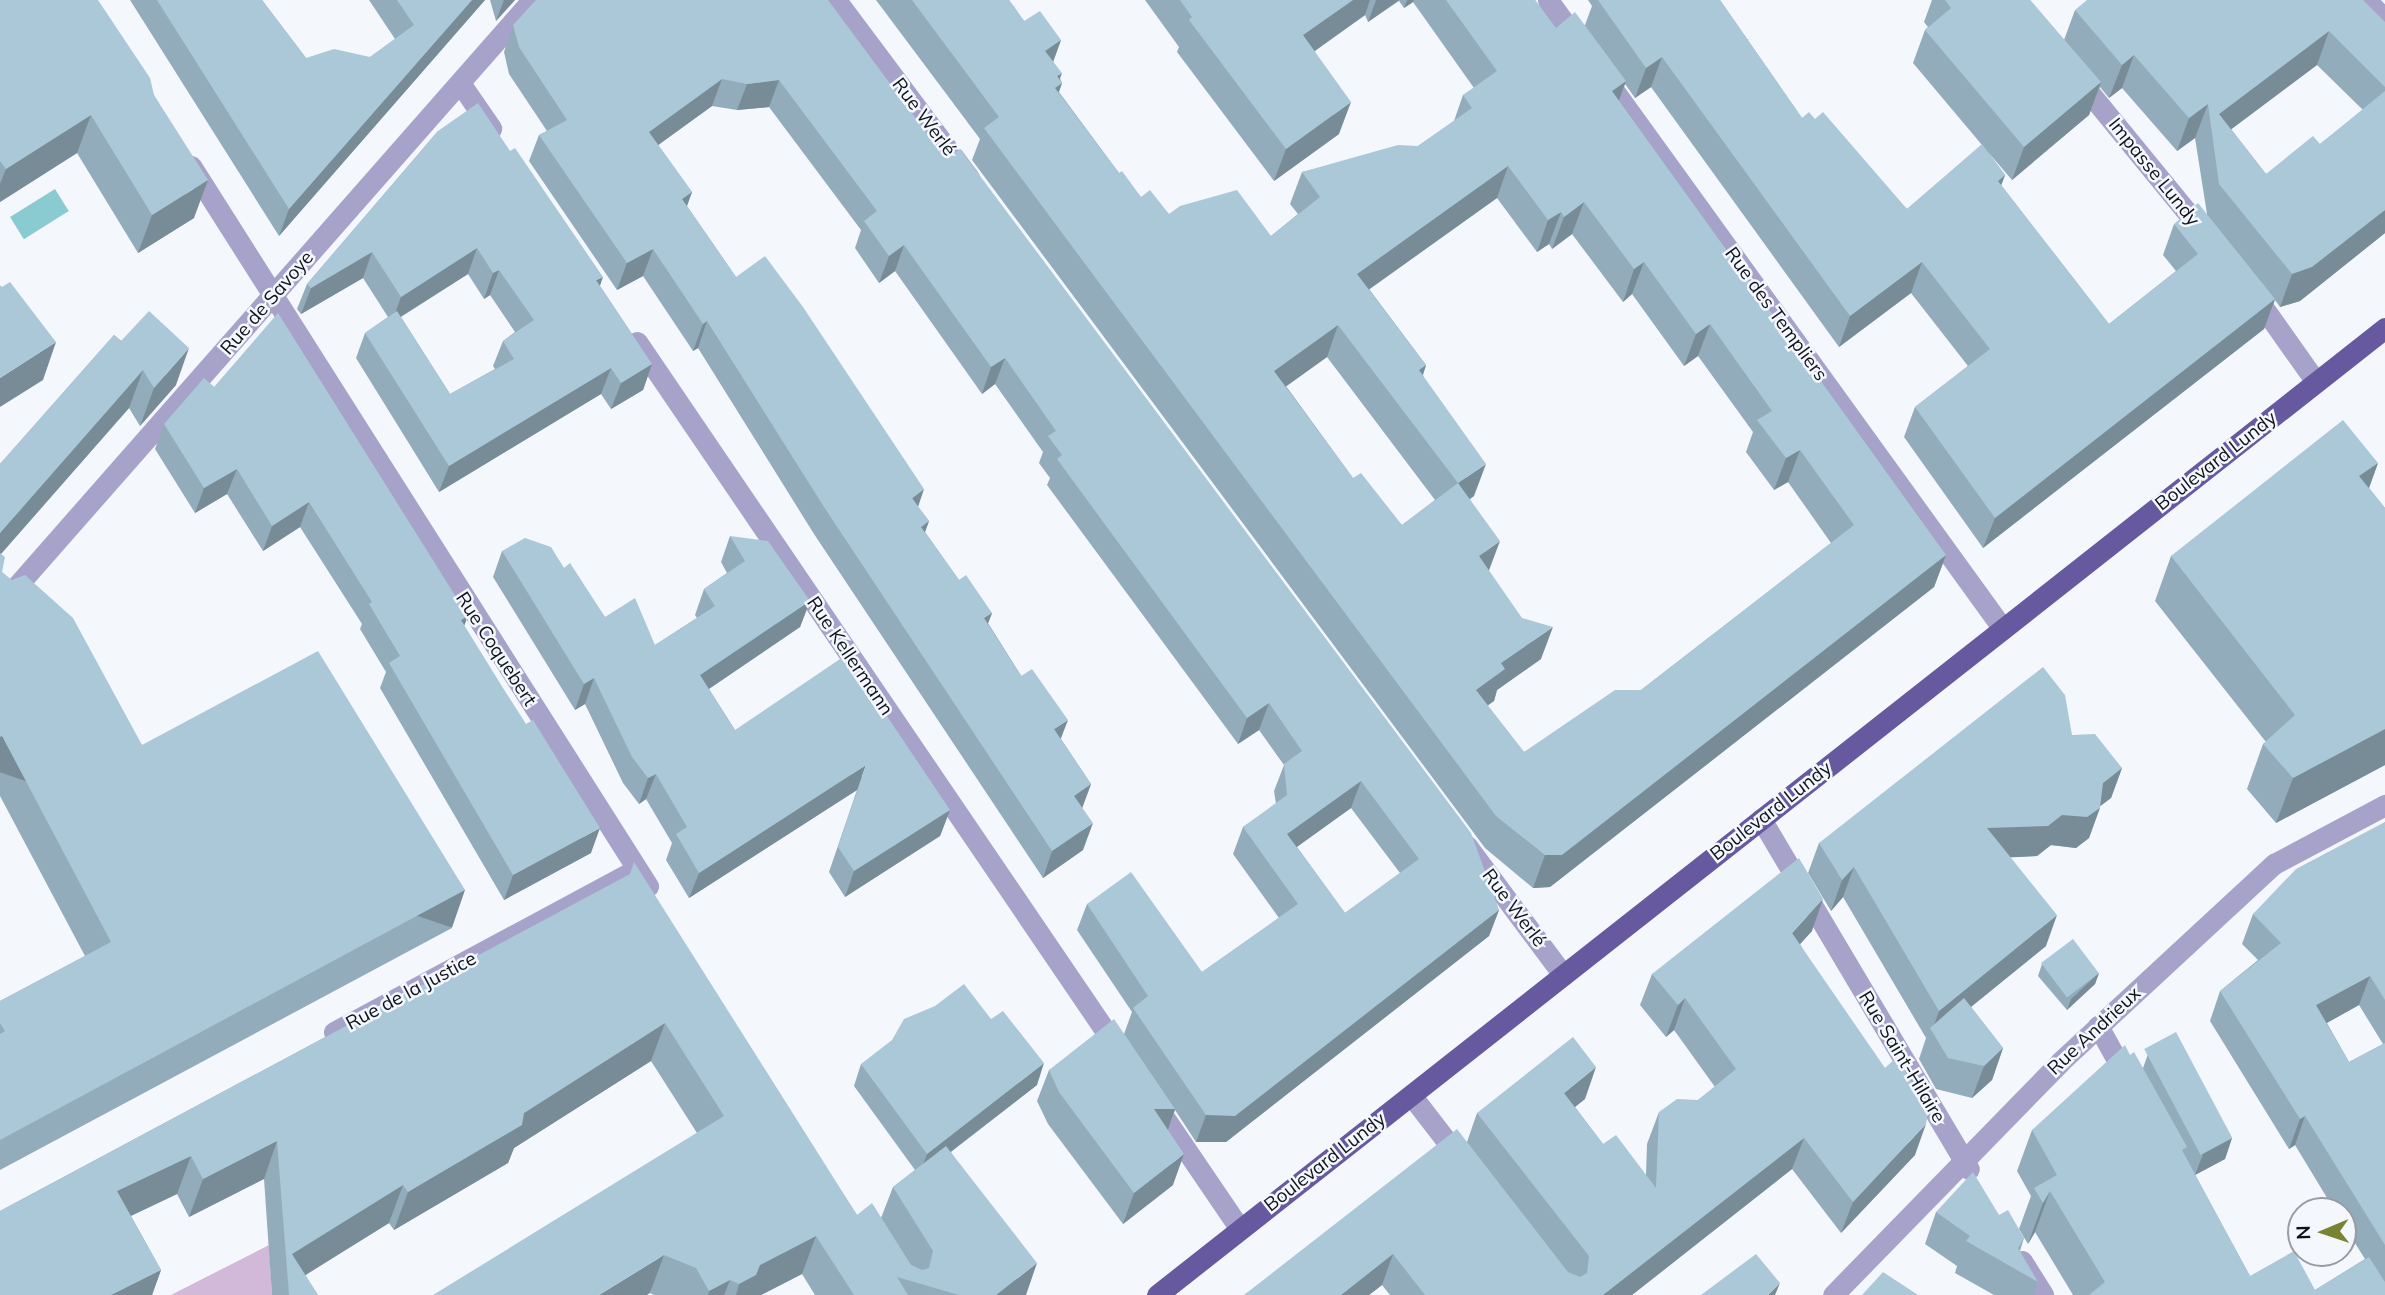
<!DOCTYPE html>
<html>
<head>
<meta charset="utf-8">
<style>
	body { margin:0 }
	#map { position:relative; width:2385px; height:1295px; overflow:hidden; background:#f4f7fc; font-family:Mulish,sans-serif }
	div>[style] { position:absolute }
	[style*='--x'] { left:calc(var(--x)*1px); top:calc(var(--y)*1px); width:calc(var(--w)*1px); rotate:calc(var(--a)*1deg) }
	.green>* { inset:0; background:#d3b9d9 }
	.water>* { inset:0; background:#8acbd2; transform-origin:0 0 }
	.minor>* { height:21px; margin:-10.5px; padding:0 10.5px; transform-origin:10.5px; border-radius:10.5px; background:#a7a2c9 }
	.major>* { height:21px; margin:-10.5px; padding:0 10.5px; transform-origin:10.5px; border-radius:10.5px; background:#67599f }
	.wall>* { inset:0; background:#93acbb }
	.shaded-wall>* { inset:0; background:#788c98; transform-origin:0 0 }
	.building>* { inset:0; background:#abc8d9; transform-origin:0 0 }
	span { translate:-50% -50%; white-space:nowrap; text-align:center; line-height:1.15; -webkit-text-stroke:5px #f4f7fc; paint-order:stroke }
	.street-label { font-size:19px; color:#0d121b }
	.north { position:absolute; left:2287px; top:1197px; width:70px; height:70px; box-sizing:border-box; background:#f4f7fc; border:2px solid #989ba2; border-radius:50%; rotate:268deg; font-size:19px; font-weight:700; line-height:28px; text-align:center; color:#0d121b }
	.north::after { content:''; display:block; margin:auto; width:24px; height:32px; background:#788432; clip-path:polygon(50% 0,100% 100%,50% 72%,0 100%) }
</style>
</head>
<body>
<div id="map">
	<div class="green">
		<div style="clip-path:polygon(269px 1245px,272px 1295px,171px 1295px)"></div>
	</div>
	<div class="water">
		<div style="left:55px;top:189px;width:26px;height:53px;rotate:58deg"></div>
	</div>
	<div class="minor">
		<div style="--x:836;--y:0;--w:222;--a:53.2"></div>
		<div style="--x:1548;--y:0;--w:53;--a:54.2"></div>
		<div style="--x:2366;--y:0;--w:27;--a:45"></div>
		<div style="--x:1604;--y:77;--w:681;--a:54.14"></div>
		<div style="--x:2078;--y:79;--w:199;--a:50.7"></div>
		<div style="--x:460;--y:83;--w:55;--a:55.4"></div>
		<div style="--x:191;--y:166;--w:853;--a:57.6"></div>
		<div style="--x:2253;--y:293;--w:109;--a:54.7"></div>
		<div style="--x:637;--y:342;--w:857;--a:55.79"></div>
		<div style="--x:0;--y:605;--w:806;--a:-48.67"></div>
		<div style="--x:1761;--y:819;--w:407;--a:59.3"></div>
		<div style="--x:1467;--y:846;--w:161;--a:53.3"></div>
		<div style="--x:2098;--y:1026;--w:60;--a:60.9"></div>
		<div style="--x:334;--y:1032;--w:344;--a:-28.3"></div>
		<div style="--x:1411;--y:1095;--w:82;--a:52.4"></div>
		<div style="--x:1155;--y:1104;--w:151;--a:55.8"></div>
		<div style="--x:2022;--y:1261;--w:40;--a:58"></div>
		<div style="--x:1833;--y:1295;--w:325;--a:-45.7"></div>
		<div style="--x:2060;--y:1062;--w:292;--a:-42.8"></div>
		<div style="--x:2274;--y:864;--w:126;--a:-28"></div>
	</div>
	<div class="major">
		<div style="--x:1157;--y:1295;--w:1563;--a:-38.22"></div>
	</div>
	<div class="wall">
		<div style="clip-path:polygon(0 0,154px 95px,194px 218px,138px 253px,77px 153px,0 202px)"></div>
		<div style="clip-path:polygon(130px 0,262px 0,306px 58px,370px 57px,395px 39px,369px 0,485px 0,279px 236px)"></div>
		<div style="clip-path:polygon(490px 0,515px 0,496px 21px)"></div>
		<div style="clip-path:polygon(evenodd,828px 0,1499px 910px,1489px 936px,1226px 1142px,1196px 1142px,1175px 1110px,1168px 1130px,1173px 1185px,1123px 1224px,1048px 1124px,1037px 1101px,1049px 1070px,1124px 1034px,1132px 1012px,1077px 930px,1087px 904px,1202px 972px,1279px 918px,1233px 854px,1243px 827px,1276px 804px,1274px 791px,1284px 765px,1259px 730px,1238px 744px,1047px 485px,1050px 478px,1039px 463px,1043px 452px,995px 384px,982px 394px,895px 271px,879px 283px,855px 248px,861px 230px,769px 107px,737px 110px,712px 106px,658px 145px,692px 192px,687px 206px,736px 277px,929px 521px,925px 532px,959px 580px,992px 613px,988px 623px,1061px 739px,1091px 784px,1082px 808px,1083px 850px,1043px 878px,814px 534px,698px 348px,693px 351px,643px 276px,617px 290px,529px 161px,539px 135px,547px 131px,509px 74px,504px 52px,513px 25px,828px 0,1351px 808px,1400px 873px,1345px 913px,1297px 847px,1351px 808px)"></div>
		<div style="clip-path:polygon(evenodd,876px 0,1009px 0,1024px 21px,1061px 40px,1053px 62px,1062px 83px,1059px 92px,1119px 173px,1141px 197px,1169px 214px,1271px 236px,1298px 214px,1290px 204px,1302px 172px,1418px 146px,1454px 121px,1463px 95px,1474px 88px,1413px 2px,1404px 8px,1399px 1px,1368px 22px,1365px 15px,1315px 51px,1339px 134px,1274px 181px,1177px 52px,1179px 47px,1145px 0,1535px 0,1556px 28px,1585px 25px,1592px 6px,1588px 0,1720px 0,1802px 118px,1907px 209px,1982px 145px,1913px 63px,1925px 30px,1928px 27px,1924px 22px,1932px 0,2030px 0,2064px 40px,2075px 10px,2385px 22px,2385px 233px,2300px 301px,2280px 307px,2275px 300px,2264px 329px,1983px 548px,1904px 437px,1915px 407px,1968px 366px,1911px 293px,1839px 347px,1651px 87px,1635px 98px,1625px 84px,1619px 100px,1946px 555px,1934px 587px,1550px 887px,1533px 888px,1485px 848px,972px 160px,980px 139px,876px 0,2317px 65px,2363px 110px,2320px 144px,2266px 174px,2231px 129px,2317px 65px,876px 0,2100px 87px,2109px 98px,2122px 88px,2177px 151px,2195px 138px,2207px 214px,2174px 224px,2163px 255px,2176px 271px,2109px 324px,2001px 185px,2005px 175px,1988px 152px,2012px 180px,2089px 115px,2100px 87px,876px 0,1497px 198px,1537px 252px,1549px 244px,1552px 249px,1572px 234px,1623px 302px,1632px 294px,1684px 366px,1698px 356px,1753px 432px,1746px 452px,1774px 490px,1788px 482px,1831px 543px,1641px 690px,1524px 752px,1487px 705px,1494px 701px,1497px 690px,1541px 659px,1489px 571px,1470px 499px,1474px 496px,1423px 375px,1426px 365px,1369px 289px,1497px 198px,876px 0,1327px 357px,1435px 500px,1402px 525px,1353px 478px,1286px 386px,1327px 357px)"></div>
		<div style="clip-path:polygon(evenodd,438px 131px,600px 286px,652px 364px,643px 390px,611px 409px,601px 394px,439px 492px,356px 358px,365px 333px,388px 317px,363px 278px,301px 314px,297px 309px,307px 284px,438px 131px,468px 274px,484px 299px,490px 295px,515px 332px,503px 341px,493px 366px,495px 369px,450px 394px,401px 317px,468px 274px)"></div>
		<div style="clip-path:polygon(114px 335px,176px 385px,140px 426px,129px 408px,1px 554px,2px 572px,142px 745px,452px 928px,0 1170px,0 1001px,85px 956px,0 796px,0 464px)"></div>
		<div style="clip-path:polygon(204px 378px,468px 616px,464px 626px,591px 853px,504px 900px,380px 688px,386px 672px,360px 629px,362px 624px,300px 527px,263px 551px,227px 494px,195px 513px,155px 449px,164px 424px)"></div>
		<div style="clip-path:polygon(2378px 463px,2369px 488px,2385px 508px,2385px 765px,2276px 823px,2247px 789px,2263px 744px,2266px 742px,2155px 601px,2171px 556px)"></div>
		<div style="clip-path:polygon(730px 536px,810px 601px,800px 627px,709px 689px,735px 730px,950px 810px,940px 836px,845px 897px,829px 872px,857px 790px,689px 898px,666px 860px,672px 843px,646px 799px,639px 804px,623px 783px,585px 704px,575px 710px,493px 577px,502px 551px,564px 568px,605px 617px,655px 645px,697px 618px,695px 615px,704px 589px,727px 573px,721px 562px)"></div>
		<div style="clip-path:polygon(2072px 735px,2122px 768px,2111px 798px,2100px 806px,2089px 838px,2076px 848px,2051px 845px,2037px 856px,2010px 857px,2046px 946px,1971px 1007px,2003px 1048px,1992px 1080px,1972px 1098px,1936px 1089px,1919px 1059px,1926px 1038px,1843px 897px,1831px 911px,1808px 873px,1819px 843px)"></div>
		<div style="clip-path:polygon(evenodd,2385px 822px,2385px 1295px,2073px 1295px,2035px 1232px,2028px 1244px,2019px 1229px,2031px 1196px,2017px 1171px,2032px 1130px,2143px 1068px,2148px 1054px,2232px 1138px,2225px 1159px,2195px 1175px,2250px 1276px,2315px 1290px,2365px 1259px,2343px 1224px,2343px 1211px,2335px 1211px,2295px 1145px,2289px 1149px,2210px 1021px,2220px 991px,2258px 960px,2242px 944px,2253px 914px,2385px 822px,2359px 1005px,2383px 1044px,2349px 1062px,2327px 1023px,2359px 1005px)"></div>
		<div style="clip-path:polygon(630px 874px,857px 1215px,881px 1218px,893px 1187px,915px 1170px,854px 1086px,861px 1064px,1037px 1085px,951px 1152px,1026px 1295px,815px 1295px,802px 1274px,761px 1295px,654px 1295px,650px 1293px,697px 1133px,651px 1061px,514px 1148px,508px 1163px,394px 1230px,389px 1223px,305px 1275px,318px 1295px,272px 1295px,264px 1179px,189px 1217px,177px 1194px,131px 1216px,161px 1270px,152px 1295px,0 1295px,0 1211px)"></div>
		<div style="clip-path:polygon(1812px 931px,1800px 944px,1915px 1155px,1841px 1233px,1792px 1169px,1632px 1295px,1390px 1295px,1382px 1285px,1369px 1295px,1244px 1295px,1467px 1142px,1477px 1113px,1585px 1099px,1575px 1107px,1603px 1144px,1646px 1175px,1647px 1144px,1659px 1112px,1698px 1100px,1715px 1087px,1674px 1030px,1666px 1037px,1640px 1005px,1652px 974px)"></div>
		<div style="clip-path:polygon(2042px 964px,2099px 973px,2095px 984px,2067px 1010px,2038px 976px)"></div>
		<div style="clip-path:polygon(1936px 1212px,1999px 1215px,2024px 1238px,2020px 1251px,2038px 1282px,2033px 1295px,1994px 1295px,1955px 1273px,1957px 1266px,1925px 1244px)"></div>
	</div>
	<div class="shaded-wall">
		<div style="clip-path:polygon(472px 0,485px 0,279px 236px,289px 209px)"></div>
		<div style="clip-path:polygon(504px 0,515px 0,496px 21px)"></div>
		<div style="clip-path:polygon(1353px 0,1370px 0,1365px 15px,1292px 67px,1303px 35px)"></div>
		<div style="clip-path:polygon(1376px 0,1399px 0,1368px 22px)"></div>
		<div style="clip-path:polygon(1407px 0,1414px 0,1413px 2px,1404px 8px)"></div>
		<div style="clip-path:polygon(2329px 31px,2317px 65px,2213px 143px,2219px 114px)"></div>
		<div style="clip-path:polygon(1061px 40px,1049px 73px,1045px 51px)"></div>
		<div style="clip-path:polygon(2134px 55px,2122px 88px,2109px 98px,2122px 65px)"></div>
		<div style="clip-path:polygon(1662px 57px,1651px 87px,1635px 98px,1646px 68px)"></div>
		<div style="clip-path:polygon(1062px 73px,1057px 87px,1062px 83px,1050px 116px,1057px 76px)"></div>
		<div style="clip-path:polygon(722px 79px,712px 106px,639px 159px,649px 132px)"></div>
		<div style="clip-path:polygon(779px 80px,769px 107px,737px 110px,747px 84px)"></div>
		<div style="clip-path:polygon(1626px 81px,1614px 114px,1612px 91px)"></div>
		<div style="clip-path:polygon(2101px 82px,2089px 115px,2012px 180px,2024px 147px)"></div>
		<div style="clip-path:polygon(1351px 102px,1339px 134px,1274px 181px,1286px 149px)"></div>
		<div style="clip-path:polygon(2208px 104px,2195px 138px,2177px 151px,2189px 118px)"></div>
		<div style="clip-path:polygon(91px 115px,77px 153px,0 202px,0 184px,6px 169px)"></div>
		<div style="clip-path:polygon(1508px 166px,1497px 198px,1346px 306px,1357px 274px)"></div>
		<div style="clip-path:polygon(2005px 175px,1994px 205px,1998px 181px)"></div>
		<div style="clip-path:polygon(208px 180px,194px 218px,138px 253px,152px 215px)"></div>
		<div style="clip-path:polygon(692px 192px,682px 219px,682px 199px)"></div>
		<div style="clip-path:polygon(1584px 202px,1572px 234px,1552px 249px,1564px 217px)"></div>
		<div style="clip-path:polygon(2385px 210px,2385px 233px,2300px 301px,2280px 307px,2292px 274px)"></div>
		<div style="clip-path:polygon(1561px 212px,1549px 244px,1537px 252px,1548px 220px)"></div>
		<div style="clip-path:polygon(904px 245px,895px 271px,879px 283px,889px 256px)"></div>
		<div style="clip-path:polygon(477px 248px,468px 274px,392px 322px,401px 297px)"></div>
		<div style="clip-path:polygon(653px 249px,643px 276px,617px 290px,627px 263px)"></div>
		<div style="clip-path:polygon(372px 252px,363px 278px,301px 314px,311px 288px)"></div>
		<div style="clip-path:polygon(1644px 262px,1632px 294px,1623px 302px,1634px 269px)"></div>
		<div style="clip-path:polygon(1922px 262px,1911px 293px,1839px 347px,1850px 316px)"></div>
		<div style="clip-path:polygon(499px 270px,490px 295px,484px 299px,493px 273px)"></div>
		<div style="clip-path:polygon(603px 277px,594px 303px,596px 280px)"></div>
		<div style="clip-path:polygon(2275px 299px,2264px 329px,1983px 548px,1995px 518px)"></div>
		<div style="clip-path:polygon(707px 321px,698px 348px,693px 351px,703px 324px)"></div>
		<div style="clip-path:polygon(1710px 324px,1698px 356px,1684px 366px,1696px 334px)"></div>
		<div style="clip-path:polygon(1338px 325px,1327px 357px,1263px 403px,1274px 371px)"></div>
		<div style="clip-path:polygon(56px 342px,43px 380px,0 407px,0 378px)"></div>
		<div style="clip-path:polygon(189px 348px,176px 385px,140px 426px,154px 388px)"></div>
		<div style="clip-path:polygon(1005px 358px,995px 384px,982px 394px,991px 367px)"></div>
		<div style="clip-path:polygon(652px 364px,643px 390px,611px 409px,621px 383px)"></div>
		<div style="clip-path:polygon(1426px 365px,1415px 398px,1419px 370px)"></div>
		<div style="clip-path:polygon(611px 368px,601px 394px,439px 492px,449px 466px)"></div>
		<div style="clip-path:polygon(143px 370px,129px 408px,0 555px,0 533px)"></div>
		<div style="clip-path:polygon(1800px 450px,1788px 482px,1774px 490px,1786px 458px)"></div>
		<div style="clip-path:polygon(2378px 463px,2362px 507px,2359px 476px)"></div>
		<div style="clip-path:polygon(1486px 464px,1474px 496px,1446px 515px,1458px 483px)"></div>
		<div style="clip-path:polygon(237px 469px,227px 494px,195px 513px,204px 488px)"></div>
		<div style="clip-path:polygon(924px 489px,915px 516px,912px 498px)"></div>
		<div style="clip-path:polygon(309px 502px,300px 527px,263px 551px,272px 526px)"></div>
		<div style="clip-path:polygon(929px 521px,919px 548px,921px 527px)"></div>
		<div style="clip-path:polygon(1500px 541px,1488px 573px,1479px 556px)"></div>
		<div style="clip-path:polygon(1946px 555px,1934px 587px,1550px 887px,1533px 888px,1545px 855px)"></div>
		<div style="clip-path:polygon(810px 601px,800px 627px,691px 701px,700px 675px)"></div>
		<div style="clip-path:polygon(992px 613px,982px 639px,984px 618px)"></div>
		<div style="clip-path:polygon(468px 616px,458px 641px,461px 620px)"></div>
		<div style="clip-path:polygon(1553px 627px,1541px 659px,1497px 690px,1494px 701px,1464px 723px,1476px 690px,1501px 663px)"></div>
		<div style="clip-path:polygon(594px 678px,585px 704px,575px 710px,584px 684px)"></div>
		<div style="clip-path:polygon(1269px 703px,1259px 730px,1238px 744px,1247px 718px)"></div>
		<div style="clip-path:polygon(1068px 720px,1058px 746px,1054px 729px)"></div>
		<div style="clip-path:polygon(2385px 729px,2385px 765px,2276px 823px,2293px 778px)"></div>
		<div style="clip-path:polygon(866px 765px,857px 790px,689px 898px,699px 873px)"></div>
		<div style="clip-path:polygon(2122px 768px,2111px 798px,2091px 813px,2103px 783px)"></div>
		<div style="clip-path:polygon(656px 774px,646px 799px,639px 804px,648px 778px)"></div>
		<div style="clip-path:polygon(1361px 781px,1351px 808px,1277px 861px,1287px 834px)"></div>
		<div style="clip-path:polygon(1091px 784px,1081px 811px,1074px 796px)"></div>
		<div style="clip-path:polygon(2100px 808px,2089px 838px,2076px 848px,2051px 845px,2037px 856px,1976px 859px,1987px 828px)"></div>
		<div style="clip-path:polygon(950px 810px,940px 836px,845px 897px,854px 871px)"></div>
		<div style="clip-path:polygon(1093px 823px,1083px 850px,1043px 878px,1052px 851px)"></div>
		<div style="clip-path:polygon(600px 828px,591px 853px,504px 900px,513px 875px)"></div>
		<div style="clip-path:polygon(1854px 867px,1843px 897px,1831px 911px,1842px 880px)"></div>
		<div style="left:465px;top:890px;width:40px;height:528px;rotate:109deg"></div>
		<div style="clip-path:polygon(1823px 899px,1812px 931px,1781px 965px,1792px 933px)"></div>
		<div style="clip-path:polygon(1499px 910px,1489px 936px,1226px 1142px,1196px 1142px,1206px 1115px)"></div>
		<div style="clip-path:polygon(2057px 915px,2046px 946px,1935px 1036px,1932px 1031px,1939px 1011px)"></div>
		<div style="clip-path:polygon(2099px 973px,2095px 984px,2067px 1010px,2071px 999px)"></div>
		<div style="clip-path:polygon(2370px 976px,2359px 1005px,2305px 1035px,2316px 1005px)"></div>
		<div style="clip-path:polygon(1685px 998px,1674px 1030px,1666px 1037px,1678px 1005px)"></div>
		<div style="clip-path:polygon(665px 1023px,651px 1061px,514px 1148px,508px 1163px,394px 1230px,408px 1192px,524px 1113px)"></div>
		<div style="clip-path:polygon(2003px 1048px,1992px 1080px,1972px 1098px,1984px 1066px)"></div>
		<div style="clip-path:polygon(1044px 1063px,1037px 1085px,919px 1176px,927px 1154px)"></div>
		<div style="clip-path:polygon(1596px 1067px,1585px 1099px,1553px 1124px,1564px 1093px)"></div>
		<div style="clip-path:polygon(1154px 1109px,1175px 1109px,1164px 1141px)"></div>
		<div style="clip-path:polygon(2305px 1116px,2295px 1145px,2289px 1149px,2300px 1119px)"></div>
		<div style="clip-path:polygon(1926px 1124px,1915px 1155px,1841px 1233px,1853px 1202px)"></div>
		<div style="clip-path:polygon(1804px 1138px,1792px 1169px,1632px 1295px,1603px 1295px)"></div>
		<div style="clip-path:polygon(2232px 1138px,2225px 1159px,2195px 1175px,2203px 1154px)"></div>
		<div style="clip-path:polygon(277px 1141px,264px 1179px,189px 1217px,203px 1179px)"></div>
		<div style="clip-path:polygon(1184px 1154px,1173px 1185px,1123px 1224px,1134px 1193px)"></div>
		<div style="clip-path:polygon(191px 1156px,177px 1194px,103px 1229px,117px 1191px)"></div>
		<div style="clip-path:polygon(403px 1185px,389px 1223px,288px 1286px,292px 1254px)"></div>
		<div style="clip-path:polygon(2050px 1191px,2035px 1232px,2028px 1244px,2043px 1203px)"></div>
		<div style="clip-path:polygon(816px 1236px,802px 1274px,761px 1295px,736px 1295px,739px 1284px,760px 1265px)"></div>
		<div style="clip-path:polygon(1393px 1254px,1382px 1285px,1369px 1295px,1341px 1295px)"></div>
		<div style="clip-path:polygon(664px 1255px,650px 1293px,647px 1295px,599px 1295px)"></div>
		<div style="clip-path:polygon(1037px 1263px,1026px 1295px,996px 1295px)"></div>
		<div style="clip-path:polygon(161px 1270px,152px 1295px,111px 1295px)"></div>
		<div style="clip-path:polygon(730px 1280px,724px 1295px,708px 1295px,709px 1291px)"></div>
		<div style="clip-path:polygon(1780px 1283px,1775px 1295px,1768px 1295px)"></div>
	</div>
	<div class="building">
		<div style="clip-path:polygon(0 0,98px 0,150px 78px,154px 95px,208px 180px,152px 215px,91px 115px,6px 169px,0 161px)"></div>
		<div style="clip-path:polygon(157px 0,262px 0,306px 58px,334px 49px,370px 57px,414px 25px,397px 0,472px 0,289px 209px)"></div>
		<div style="clip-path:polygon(evenodd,536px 0,828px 0,946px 159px,960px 149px,1471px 833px,1499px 910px,1235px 1116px,1206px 1115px,1133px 1008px,1148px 996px,1087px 904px,1131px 872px,1202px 972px,1298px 904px,1243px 827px,1287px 795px,1284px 764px,1302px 751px,1269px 703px,1247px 718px,1057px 459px,1062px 455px,1048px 436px,1056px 431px,1005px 358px,991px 367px,904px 245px,889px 256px,864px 221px,877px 211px,779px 80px,747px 84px,722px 79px,649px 132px,692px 192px,682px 199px,736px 277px,765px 256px,803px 307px,924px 489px,912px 498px,929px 521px,921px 527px,959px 580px,966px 575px,992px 613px,984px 618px,1021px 676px,1032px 669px,1068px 720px,1054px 729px,1091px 784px,1074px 796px,1093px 823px,1052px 851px,824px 507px,707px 321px,703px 324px,653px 249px,627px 263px,539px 135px,567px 120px,519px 47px,513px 25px,536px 0,1361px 781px,1419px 859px,1345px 913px,1287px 834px,1361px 781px)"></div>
		<div style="clip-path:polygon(evenodd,912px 0,1009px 0,1024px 21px,1040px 11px,1061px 40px,1045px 51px,1062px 73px,1057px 76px,1062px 83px,1055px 88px,1119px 173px,1122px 171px,1141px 197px,1150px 190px,1169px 214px,1180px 206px,1237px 190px,1271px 236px,1320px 197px,1302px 172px,1398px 145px,1418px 146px,1472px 108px,1463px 95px,1497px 71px,1446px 0,1535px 0,1556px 28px,1575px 12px,1626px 81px,1612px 91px,1946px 555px,1562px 855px,1545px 855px,1496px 816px,984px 128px,999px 117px,912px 0,1508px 166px,1548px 220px,1561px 212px,1564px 217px,1584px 202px,1634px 269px,1644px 262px,1696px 334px,1710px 324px,1772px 411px,1757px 420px,1786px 458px,1800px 450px,1854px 525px,1641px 690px,1615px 690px,1524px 752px,1476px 690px,1505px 669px,1501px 663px,1553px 627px,1522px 618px,1479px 556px,1500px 541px,1458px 483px,1486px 464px,1419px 370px,1426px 365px,1357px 274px,1508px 166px,912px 0,1338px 325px,1458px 483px,1402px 525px,1361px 473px,1353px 478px,1274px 371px,1338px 325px)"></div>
		<div style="clip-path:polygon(1180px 0,1353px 0,1303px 35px,1351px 102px,1286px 149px,1189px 20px,1192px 17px)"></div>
		<div style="clip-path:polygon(1598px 0,1720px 0,1802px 118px,1809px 112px,1815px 119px,1823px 112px,1907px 209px,1982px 144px,2005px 175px,1998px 181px,2109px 324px,2198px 254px,2174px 224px,2198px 203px,2275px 299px,1995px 518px,1915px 407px,1990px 349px,1922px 262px,1850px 316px,1662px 57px,1646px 68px)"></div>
		<div style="clip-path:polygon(1945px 0,2030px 0,2101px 82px,2024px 147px,1925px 30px,1951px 8px)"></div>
		<div style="clip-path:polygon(2087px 0,2363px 0,2385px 22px,2385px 87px,2329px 31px,2219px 114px,2266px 174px,2313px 136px,2320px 144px,2385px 91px,2385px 210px,2312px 267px,2292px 274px,2219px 184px,2208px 104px,2189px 118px,2134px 55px,2122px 65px,2075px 10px)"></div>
		<div style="clip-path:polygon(478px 103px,510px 151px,515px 148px,603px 277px,596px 280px,652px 364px,621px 383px,611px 368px,449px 466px,365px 333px,397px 311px,450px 394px,514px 359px,503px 341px,534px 320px,499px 270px,493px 273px,477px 248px,401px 297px,372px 252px,311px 288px,307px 284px,438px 131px)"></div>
		<div style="clip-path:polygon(10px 282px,56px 342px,0 378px,0 285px,2px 287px)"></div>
		<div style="clip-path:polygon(149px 311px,189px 348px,154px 388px,143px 370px,0 533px,0 464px,114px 335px,121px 341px)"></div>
		<div style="clip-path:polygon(278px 313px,468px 616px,461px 620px,503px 688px,526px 724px,533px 720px,600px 828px,513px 875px,389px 663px,400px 656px,369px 604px,372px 602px,309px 502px,272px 526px,237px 469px,204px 488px,164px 424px,204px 378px,214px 387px)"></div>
		<div style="clip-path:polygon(2343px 420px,2378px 463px,2359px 476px,2385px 508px,2385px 729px,2293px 778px,2263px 744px,2295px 715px,2171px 556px)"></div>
		<div style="clip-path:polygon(730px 536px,768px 541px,810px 601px,700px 675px,735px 730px,846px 655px,950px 810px,854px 871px,838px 847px,866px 765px,699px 873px,676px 834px,687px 827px,656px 774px,648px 778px,632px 757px,594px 678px,584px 684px,502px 551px,525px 538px,551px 547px,564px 568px,570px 563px,605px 617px,635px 598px,655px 645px,715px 606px,704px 589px,745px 561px)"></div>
		<div style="clip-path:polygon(0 553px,5px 557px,2px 572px,12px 580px,25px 575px,73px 618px,142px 745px,318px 651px,465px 890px,0 1140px,0 1034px,5px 1031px,0 1023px,0 1001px,111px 942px,2px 736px,0 737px)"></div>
		<div style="clip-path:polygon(2043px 667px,2065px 695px,2072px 735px,2095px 734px,2122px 768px,2103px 783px,2100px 808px,2087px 817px,2062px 815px,2048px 826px,1987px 828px,2057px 915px,1939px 1011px,1854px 867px,1842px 880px,1819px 843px)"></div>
		<div style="clip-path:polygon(2385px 822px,2385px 1000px,2370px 976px,2316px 1005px,2349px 1062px,2385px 1043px,2385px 1245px,2305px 1116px,2300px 1119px,2220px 991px,2281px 943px,2253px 914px,2296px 869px)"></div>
		<div style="clip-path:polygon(1799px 858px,1823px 899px,1792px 933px,1885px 1068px,1897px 1057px,1928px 1111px,1926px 1124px,1853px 1202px,1804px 1138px,1603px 1295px,1425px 1295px,1393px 1254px,1341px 1295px,1244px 1295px,1457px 1129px,1568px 1272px,1580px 1277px,1587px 1273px,1589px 1256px,1477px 1113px,1573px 1037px,1596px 1067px,1564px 1093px,1603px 1144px,1616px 1135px,1656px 1188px,1659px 1112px,1677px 1099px,1698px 1100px,1736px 1069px,1685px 998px,1678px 1005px,1652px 974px)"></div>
		<div style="clip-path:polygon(634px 862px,857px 1215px,872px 1203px,911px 1265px,922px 1270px,929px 1268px,933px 1251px,893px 1187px,946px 1146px,1037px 1263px,996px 1295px,959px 1295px,897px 1277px,908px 1295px,854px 1295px,816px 1236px,760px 1265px,756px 1275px,739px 1284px,730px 1280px,709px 1291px,696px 1268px,664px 1255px,599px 1295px,433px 1295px,724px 1116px,665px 1023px,524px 1113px,522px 1125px,408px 1192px,403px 1185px,292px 1254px,318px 1295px,289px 1295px,277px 1141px,203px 1179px,191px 1156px,117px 1191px,161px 1270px,111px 1295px,0 1295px,0 1211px,630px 874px)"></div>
		<div style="left:2073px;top:939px;width:43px;height:40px;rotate:53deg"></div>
		<div style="clip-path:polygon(964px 984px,991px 1019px,1003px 1011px,1044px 1063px,927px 1154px,861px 1064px,892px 1040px,904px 1019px,935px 1006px)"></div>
		<div style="clip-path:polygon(1964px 998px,2003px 1048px,1984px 1066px,1948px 1058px,1930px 1028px)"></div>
		<div style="clip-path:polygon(1114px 1019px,1175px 1109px,1154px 1109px,1184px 1154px,1134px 1193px,1059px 1092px,1049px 1070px)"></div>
		<div style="left:2176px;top:1032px;width:120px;height:36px;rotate:62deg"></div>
		<div style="clip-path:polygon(2125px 1045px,2130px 1055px,2134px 1052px,2187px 1147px,2182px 1150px,2250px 1276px,2294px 1251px,2315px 1290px,2369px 1257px,2385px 1282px,2385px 1295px,2089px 1295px,2105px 1282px,2050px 1191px,2043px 1203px,2034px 1188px,2057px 1175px,2032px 1130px)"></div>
		<div style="clip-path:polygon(1973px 1172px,1999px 1215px,2008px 1210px,2024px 1238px,2018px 1248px,2038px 1282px,1966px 1241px,1970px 1236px,1936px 1212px)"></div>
		<div style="clip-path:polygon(1756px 1254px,1780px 1283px,1768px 1295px,1701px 1295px)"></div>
		<div style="clip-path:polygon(1883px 1272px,1918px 1295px,1862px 1295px)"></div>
	</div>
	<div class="street-label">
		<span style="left:924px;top:117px;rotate:53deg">Rue Werlé</span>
		<span style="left:2154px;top:172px;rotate:51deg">Impasse Lundy</span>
		<span style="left:267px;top:303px;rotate:-49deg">Rue de Savoye</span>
		<span style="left:1776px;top:314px;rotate:54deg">Rue des Templiers</span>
		<span style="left:2216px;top:461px;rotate:-38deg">Boulevard Lundy</span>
		<span style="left:496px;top:649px;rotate:57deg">Rue Coquebert</span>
		<span style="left:850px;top:656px;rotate:56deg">Rue Kellermann</span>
		<span style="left:1771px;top:811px;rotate:-38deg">Boulevard Lundy</span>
		<span style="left:1514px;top:908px;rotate:53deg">Rue Werlé</span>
		<span style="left:411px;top:991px;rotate:-28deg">Rue de la Justice</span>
		<span style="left:2094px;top:1031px;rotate:-43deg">Rue Andrieux</span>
		<span style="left:1902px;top:1057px;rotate:59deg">Rue Saint-Hilaire</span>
		<span style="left:1325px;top:1162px;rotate:-38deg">Boulevard Lundy</span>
	</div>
	<div class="north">N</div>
</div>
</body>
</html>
